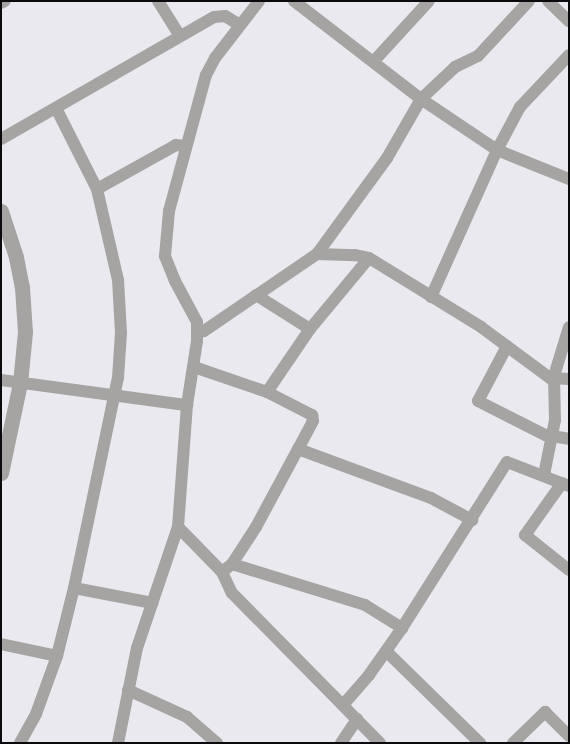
<!DOCTYPE html>
<html>
<head>
<meta charset="utf-8">
<style>
	body { margin:0 }
	#map { position:relative; width:570px; height:744px; overflow:hidden; background:#e9e9ef; font-family:"Zilla Slab",serif }
	div>[style] { position:absolute }
	[style*='--x'] { left:calc(var(--x)*1px); top:calc(var(--y)*1px); width:calc(var(--w)*1px); rotate:calc(var(--a)*1deg) }
	.minor>* { height:12px; margin:-6px; padding:0 6px; transform-origin:6px; border-radius:6px; background:#a6a4a2 }
	.tertiary>* { height:15px; margin:-7.5px; padding:0 7.5px; transform-origin:7.5px; border-radius:7.5px; background:#a6a4a2 }
	span { translate:-50% -50%; white-space:nowrap; text-align:center; line-height:1.15; -webkit-text-stroke:3px #e9e9ef; paint-order:stroke }
	.frame { position:absolute; inset:0; border:2px solid #0b0b0d; pointer-events:none }
</style>
</head>
<body>
<div id="map">
	<div class="minor">
		<div style="--x:158;--y:1;--w:41;--a:57.8"></div>
		<div style="--x:294;--y:1;--w:160;--a:37.7"></div>
		<div style="--x:421;--y:99;--w:92;--a:33.9"></div>
		<div style="--x:497;--y:150;--w:78;--a:21.9"></div>
		<div style="--x:548;--y:1;--w:29;--a:44"></div>
		<div style="--x:1;--y:3;--w:4;--a:-27"></div>
		<div style="--x:374;--y:61;--w:81;--a:-47.5"></div>
		<div style="--x:56;--y:108;--w:91;--a:63.2"></div>
		<div style="--x:97;--y:189;--w:90;--a:-29.1"></div>
		<div style="--x:176;--y:145;--w:9;--a:6"></div>
		<div style="--x:1;--y:139;--w:245;--a:-29.8"></div>
		<div style="--x:214;--y:17;--w:11;--a:-5"></div>
		<div style="--x:225;--y:16;--w:17;--a:31"></div>
		<div style="--x:317;--y:254;--w:119;--a:-53.9"></div>
		<div style="--x:387;--y:158;--w:68;--a:-60"></div>
		<div style="--x:421;--y:99;--w:47;--a:-43.3"></div>
		<div style="--x:455;--y:67;--w:25;--a:-26"></div>
		<div style="--x:478;--y:56;--w:75;--a:-47.2"></div>
		<div style="--x:256;--y:295;--w:64;--a:32.2"></div>
		<div style="--x:431;--y:297;--w:161;--a:-65.8"></div>
		<div style="--x:497;--y:150;--w:49;--a:-61.9"></div>
		<div style="--x:520;--y:107;--w:71;--a:-46.7"></div>
		<div style="--x:198;--y:332;--w:6;--a:-9"></div>
		<div style="--x:204;--y:331;--w:137;--a:-34.3"></div>
		<div style="--x:317;--y:254;--w:38;--a:2"></div>
		<div style="--x:355;--y:255;--w:14;--a:12"></div>
		<div style="--x:369;--y:258;--w:132;--a:31.6"></div>
		<div style="--x:481;--y:327;--w:86;--a:36.5"></div>
		<div style="--x:550;--y:378;--w:19;--a:3"></div>
		<div style="--x:507;--y:346;--w:62;--a:117.8"></div>
		<div style="--x:478;--y:401;--w:75;--a:26.9"></div>
		<div style="--x:545;--y:435;--w:24;--a:9"></div>
		<div style="--x:194;--y:367;--w:77;--a:18.9"></div>
		<div style="--x:267;--y:392;--w:51;--a:27.1"></div>
		<div style="--x:312;--y:415;--w:6;--a:81"></div>
		<div style="--x:313;--y:421;--w:32;--a:118"></div>
		<div style="--x:298;--y:449;--w:142;--a:20.2"></div>
		<div style="--x:431;--y:498;--w:47;--a:28.2"></div>
		<div style="--x:1;--y:380;--w:188;--a:7.7"></div>
		<div style="--x:267;--y:392;--w:76;--a:-55.7"></div>
		<div style="--x:310;--y:329;--w:92;--a:-50.3"></div>
		<div style="--x:544;--y:475;--w:56;--a:-78.7"></div>
		<div style="--x:555;--y:420;--w:44;--a:-91.3"></div>
		<div style="--x:554;--y:376;--w:51;--a:-73"></div>
		<div style="--x:562;--y:483;--w:64;--a:125.4"></div>
		<div style="--x:525;--y:535;--w:56;--a:38.5"></div>
		<div style="--x:178;--y:527;--w:63;--a:45.6"></div>
		<div style="--x:222;--y:572;--w:13;--a:-39"></div>
		<div style="--x:232;--y:564;--w:139;--a:17.1"></div>
		<div style="--x:365;--y:605;--w:44;--a:31.9"></div>
		<div style="--x:232;--y:564;--w:44;--a:-57"></div>
		<div style="--x:256;--y:527;--w:89;--a:-61.7"></div>
		<div style="--x:222;--y:572;--w:23;--a:65"></div>
		<div style="--x:232;--y:593;--w:211;--a:45.4"></div>
		<div style="--x:74;--y:588;--w:80;--a:10.8"></div>
		<div style="--x:1;--y:644;--w:57;--a:12.1"></div>
		<div style="--x:386;--y:651;--w:132;--a:44.4"></div>
		<div style="--x:128;--y:690;--w:65;--a:24.6"></div>
		<div style="--x:187;--y:717;--w:40;--a:41"></div>
		<div style="--x:343;--y:705;--w:40;--a:-49"></div>
		<div style="--x:369;--y:675;--w:57;--a:-54.9"></div>
		<div style="--x:402;--y:628;--w:196;--a:-57.7"></div>
		<div style="--x:507;--y:462;--w:66;--a:21.2"></div>
		<div style="--x:20;--y:743;--w:33;--a:-61"></div>
		<div style="--x:36;--y:714;--w:62;--a:-70.1"></div>
		<div style="--x:57;--y:656;--w:70;--a:-76"></div>
		<div style="--x:74;--y:588;--w:215;--a:-78.2"></div>
		<div style="--x:118;--y:378;--w:45;--a:-86.2"></div>
		<div style="--x:121;--y:333;--w:53;--a:-93.2"></div>
		<div style="--x:118;--y:280;--w:93;--a:-103"></div>
		<div style="--x:118;--y:743;--w:97;--a:-78.7"></div>
		<div style="--x:137;--y:648;--w:128;--a:-71.3"></div>
		<div style="--x:178;--y:527;--w:122;--a:-85.8"></div>
		<div style="--x:187;--y:405;--w:65;--a:-81.1"></div>
		<div style="--x:197;--y:341;--w:19;--a:-90"></div>
		<div style="--x:197;--y:322;--w:47;--a:-118.2"></div>
		<div style="--x:175;--y:281;--w:27;--a:-112"></div>
		<div style="--x:165;--y:256;--w:45;--a:-84.9"></div>
		<div style="--x:169;--y:211;--w:141;--a:-74.8"></div>
		<div style="--x:206;--y:75;--w:19;--a:-62"></div>
		<div style="--x:215;--y:58;--w:72;--a:-52.3"></div>
		<div style="--x:341;--y:743;--w:29;--a:-56"></div>
		<div style="--x:513;--y:743;--w:45;--a:-44.1"></div>
		<div style="--x:545;--y:712;--w:34;--a:45"></div>
	</div>
	<div class="tertiary">
		<div style="--x:1;--y:211;--w:48;--a:71.9"></div>
		<div style="--x:16;--y:257;--w:31;--a:79"></div>
		<div style="--x:22;--y:287;--w:45;--a:86.2"></div>
		<div style="--x:25;--y:332;--w:51;--a:95.6"></div>
		<div style="--x:20;--y:383;--w:92;--a:101.9"></div>
	</div>
	<div class="frame"></div>
</div>
</body>
</html>
